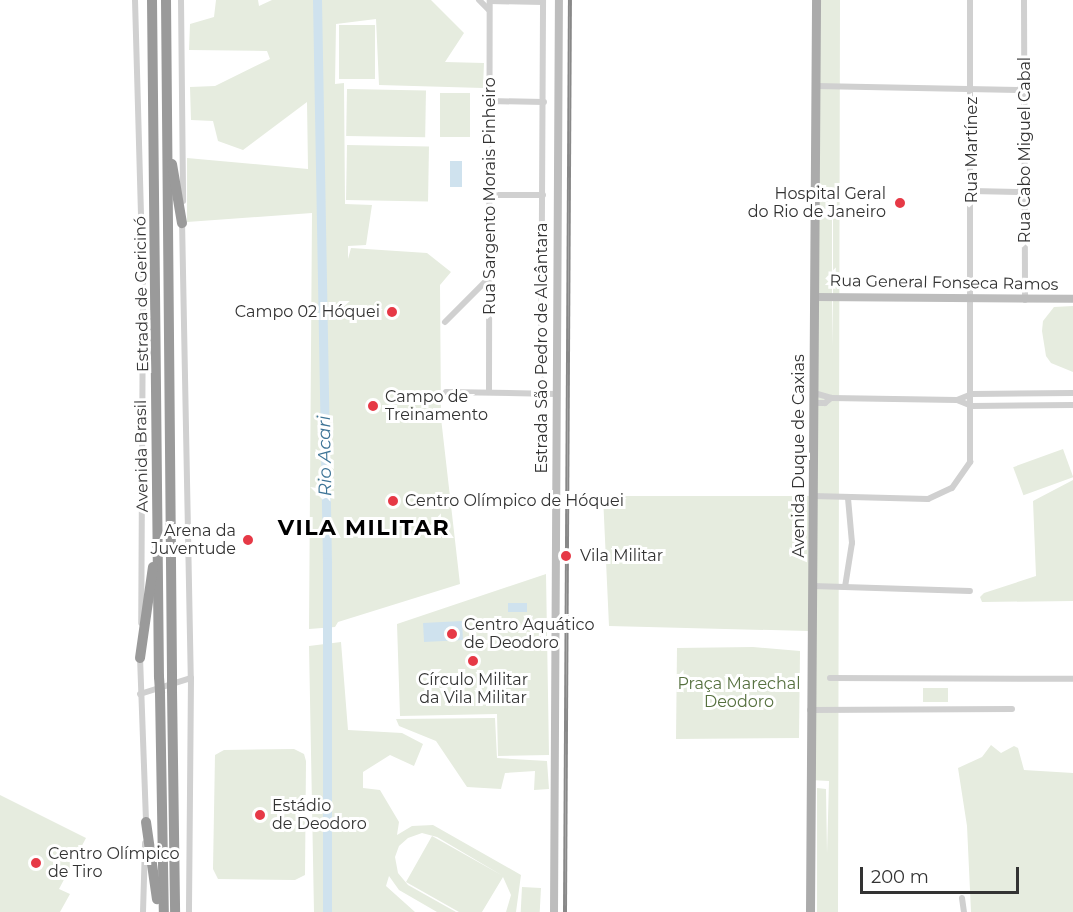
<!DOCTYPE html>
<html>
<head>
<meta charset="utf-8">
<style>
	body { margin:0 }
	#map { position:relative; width:1073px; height:912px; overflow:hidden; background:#fff; font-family:Montserrat,sans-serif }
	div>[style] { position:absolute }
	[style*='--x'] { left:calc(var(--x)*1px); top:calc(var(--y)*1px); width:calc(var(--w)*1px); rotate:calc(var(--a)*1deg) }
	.green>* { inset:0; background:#e6ecdf; transform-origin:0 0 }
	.water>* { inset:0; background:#cfe2ee; transform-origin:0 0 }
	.river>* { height:9px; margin:-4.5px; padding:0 4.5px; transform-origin:4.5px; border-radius:4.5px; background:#cfe2ee }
	.street>* { height:6px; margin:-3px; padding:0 3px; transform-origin:3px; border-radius:3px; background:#d0d0d0 }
	.secondary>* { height:8px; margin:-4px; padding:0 4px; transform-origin:4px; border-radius:4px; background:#bdbdbd }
	.primary>* { height:9px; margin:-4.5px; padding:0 4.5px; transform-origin:4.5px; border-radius:4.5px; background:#ababab }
	.highway>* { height:10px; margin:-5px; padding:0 5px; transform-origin:5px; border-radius:5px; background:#9a9a9a }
	.rail>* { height:4px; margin-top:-2px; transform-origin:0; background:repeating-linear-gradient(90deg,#fff 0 4.5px,#888 0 9px); box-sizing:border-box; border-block:2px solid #888 }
	.highway-bridge>* { height:10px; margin:-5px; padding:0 5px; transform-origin:5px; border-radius:5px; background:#9a9a9a }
	.dots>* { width:16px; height:16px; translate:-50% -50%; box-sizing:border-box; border:3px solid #fff; border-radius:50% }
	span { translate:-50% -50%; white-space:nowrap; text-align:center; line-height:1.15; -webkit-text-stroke:6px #fff; paint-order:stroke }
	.street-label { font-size:16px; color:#333 }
	.poi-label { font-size:16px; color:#333 }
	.right { translate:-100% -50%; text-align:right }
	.left { translate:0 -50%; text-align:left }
	.park-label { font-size:16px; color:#56703f }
	.water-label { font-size:18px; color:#3f7597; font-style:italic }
	.district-label { font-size:22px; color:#000; font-weight:700; letter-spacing:1.5px }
	.scale { position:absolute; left:860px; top:867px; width:159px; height:27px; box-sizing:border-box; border:3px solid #333; border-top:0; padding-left:8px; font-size:18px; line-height:21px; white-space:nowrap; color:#333; -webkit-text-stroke:4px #fff; paint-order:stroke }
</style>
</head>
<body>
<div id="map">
	<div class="green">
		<div style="clip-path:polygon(216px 0,258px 0,259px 6px,272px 0,431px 0,464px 33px,445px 62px,484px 63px,483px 88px,379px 85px,376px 19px,336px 24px,335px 84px,344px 83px,345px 204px,372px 205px,366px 245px,348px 246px,348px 259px,351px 248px,427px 253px,451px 272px,440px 285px,441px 418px,460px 584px,338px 622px,335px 627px,309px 629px,312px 213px,187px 222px,187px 158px,308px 169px,307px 102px,243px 150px,218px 141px,213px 121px,191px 120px,190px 87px,215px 86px,270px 59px,267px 51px,189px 50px,190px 24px,214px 17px)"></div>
		<div style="clip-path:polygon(evenodd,816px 0,840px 0,838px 912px,817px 912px,817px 788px,826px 789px,827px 854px,829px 781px,810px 780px,808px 631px,609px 626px,603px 496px,812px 496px,816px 0,833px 195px,833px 297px,832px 347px,832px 195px,833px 195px)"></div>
		<div style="left:339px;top:25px;width:36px;height:54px"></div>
		<div style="left:347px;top:89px;width:79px;height:47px;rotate:1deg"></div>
		<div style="left:440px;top:93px;width:30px;height:44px"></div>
		<div style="left:347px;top:145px;width:82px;height:55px;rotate:1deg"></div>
		<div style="clip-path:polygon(1073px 306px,1073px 372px,1051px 363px,1046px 356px,1042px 331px,1043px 321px,1054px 307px)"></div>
		<div style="left:1063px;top:449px;width:30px;height:53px;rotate:70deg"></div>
		<div style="clip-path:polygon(1073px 480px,1073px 601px,982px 602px,980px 597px,984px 593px,1036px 576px,1033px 501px)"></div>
		<div style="clip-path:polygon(546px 574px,549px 755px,498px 756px,497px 714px,400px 716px,397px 624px)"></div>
		<div style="clip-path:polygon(341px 642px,348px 730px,402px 733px,423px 744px,414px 766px,390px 755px,363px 772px,363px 788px,380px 790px,399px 822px,397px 835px,412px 826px,433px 825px,521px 875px,516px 912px,506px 912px,511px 895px,503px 877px,482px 912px,459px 912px,406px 882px,432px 836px,503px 876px,437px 837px,422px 833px,408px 838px,399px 846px,395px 857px,398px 873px,408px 885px,456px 912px,437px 912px,399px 890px,389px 876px,386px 886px,415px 912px,314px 912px,309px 646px)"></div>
		<div style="clip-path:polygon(753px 647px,800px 651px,799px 738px,676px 739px,677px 648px)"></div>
		<div style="left:923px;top:688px;width:25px;height:14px"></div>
		<div style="clip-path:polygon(495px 718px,497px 758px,547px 761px,549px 789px,534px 790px,535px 771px,505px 773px,501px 789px,467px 787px,436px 741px,399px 726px,396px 719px)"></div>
		<div style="clip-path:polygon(991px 745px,1001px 753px,1014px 746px,1018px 748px,1024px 770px,1073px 773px,1073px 912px,971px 912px,967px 826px,958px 768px,982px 757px)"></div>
		<div style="clip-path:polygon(294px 749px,304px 754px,306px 761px,305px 875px,295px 880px,218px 879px,213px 869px,215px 755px,224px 750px)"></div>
		<div style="clip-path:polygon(0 795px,86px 838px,59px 889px,70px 894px,60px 912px,0 912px)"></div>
		<div style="left:522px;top:887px;width:19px;height:25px;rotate:3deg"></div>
	</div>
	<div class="water">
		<div style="left:450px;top:161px;width:12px;height:26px"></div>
		<div style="left:508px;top:603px;width:19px;height:9px"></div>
		<div style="left:462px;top:621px;width:19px;height:39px;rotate:87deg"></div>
	</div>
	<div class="river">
		<div style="--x:317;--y:0;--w:562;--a:88.98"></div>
		<div style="--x:327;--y:562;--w:350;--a:90"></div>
	</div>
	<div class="street">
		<div style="--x:135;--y:0;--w:283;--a:88.4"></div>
		<div style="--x:143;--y:283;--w:340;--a:90.3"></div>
		<div style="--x:181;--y:0;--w:201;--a:89.4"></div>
		<div style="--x:479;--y:0;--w:14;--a:45"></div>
		<div style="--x:1024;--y:0;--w:300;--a:89.8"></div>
		<div style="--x:490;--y:1;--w:53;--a:1.1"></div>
		<div style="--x:816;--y:86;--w:209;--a:1.1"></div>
		<div style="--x:490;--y:101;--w:54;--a:1.1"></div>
		<div style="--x:972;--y:191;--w:53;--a:1.1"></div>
		<div style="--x:490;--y:195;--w:53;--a:0"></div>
		<div style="--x:182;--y:220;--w:458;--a:88.9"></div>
		<div style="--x:191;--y:678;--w:234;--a:90.5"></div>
		<div style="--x:445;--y:322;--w:64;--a:-45"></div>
		<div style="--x:446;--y:392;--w:110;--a:1"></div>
		<div style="--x:489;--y:392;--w:392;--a:-89.9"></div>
		<div style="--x:541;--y:393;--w:393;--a:-89.7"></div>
		<div style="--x:814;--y:393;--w:18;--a:16"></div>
		<div style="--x:831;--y:398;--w:126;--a:0.9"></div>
		<div style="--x:957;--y:400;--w:16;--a:22"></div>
		<div style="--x:972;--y:406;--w:101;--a:-0.6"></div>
		<div style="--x:957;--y:400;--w:16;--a:-22"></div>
		<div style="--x:972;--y:394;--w:101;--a:-0.6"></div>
		<div style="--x:814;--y:403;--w:11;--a:0"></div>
		<div style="--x:825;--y:403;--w:8;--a:-40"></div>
		<div style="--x:813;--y:496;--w:115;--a:1.5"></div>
		<div style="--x:928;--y:499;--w:26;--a:-25"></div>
		<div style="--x:952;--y:488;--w:32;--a:-55"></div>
		<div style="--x:970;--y:462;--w:462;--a:-90"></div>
		<div style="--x:813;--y:586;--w:157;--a:1.8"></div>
		<div style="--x:845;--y:587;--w:45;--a:-81"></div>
		<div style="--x:852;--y:543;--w:45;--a:-95.1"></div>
		<div style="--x:140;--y:657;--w:167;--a:87.9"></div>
		<div style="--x:830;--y:678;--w:243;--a:0.2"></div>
		<div style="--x:140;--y:694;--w:53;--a:-17.4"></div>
		<div style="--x:810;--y:710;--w:202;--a:-0.3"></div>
		<div style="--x:962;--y:898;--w:14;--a:82"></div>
		<div style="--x:143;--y:912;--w:69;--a:-88.3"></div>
	</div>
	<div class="secondary">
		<div style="--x:815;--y:297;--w:258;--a:0.4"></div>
		<div style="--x:554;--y:912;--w:912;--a:-89.69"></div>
	</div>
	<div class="primary">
		<div style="--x:810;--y:912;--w:912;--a:-89.62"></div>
	</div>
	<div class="highway">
		<div style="--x:152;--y:0;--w:677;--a:89.41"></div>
		<div style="--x:166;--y:0;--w:677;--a:89.49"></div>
		<div style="--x:172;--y:164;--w:60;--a:80.4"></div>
		<div style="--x:140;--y:658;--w:92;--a:-81.9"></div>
		<div style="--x:172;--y:690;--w:222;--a:89.2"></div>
		<div style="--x:160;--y:693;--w:219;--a:89"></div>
		<div style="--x:146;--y:822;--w:78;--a:81.9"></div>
	</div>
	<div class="rail">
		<div style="--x:565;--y:912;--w:912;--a:-89.69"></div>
	</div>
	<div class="highway-bridge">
		<div style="--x:159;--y:677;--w:16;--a:86"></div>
		<div style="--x:172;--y:677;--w:13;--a:90"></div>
	</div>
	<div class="dots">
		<div style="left:900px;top:203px;background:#e63946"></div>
		<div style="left:392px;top:312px;background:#e63946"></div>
		<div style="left:373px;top:406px;background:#e63946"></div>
		<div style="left:393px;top:501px;background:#e63946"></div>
		<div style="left:248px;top:540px;background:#e63946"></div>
		<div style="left:566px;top:556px;background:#e63946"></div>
		<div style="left:452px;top:634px;background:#e63946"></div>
		<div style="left:473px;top:661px;background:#e63946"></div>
		<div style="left:260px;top:815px;background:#e63946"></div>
		<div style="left:36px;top:863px;background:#e63946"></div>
	</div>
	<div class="street-label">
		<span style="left:972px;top:150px;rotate:-90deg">Rua Martínez</span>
		<span style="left:1025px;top:150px;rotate:-90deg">Rua Cabo Miguel Cabal</span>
		<span style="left:490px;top:196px;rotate:-90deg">Rua Sargento Morais Pinheiro</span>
		<span style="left:944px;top:283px;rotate:1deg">Rua General Fonseca Ramos</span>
		<span style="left:142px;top:294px;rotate:-91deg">Estrada de Gericinó</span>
		<span style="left:542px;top:348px;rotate:-90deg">Estrada São Pedro de Alcântara</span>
		<span style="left:142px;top:456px;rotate:-91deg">Avenida Brasil</span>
		<span style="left:799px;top:456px;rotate:-90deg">Avenida Duque de Caxias</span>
	</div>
	<div class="poi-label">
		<span class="right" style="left:886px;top:203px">Hospital Geral<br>do Rio de Janeiro</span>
		<span class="right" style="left:380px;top:312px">Campo 02 Hóquei</span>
		<span class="left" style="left:385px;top:406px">Campo de<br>Treinamento</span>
		<span class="left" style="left:405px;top:501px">Centro Olímpico de Hóquei</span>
		<span class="right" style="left:236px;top:540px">Arena da<br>Juventude</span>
		<span class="left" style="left:580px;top:556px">Vila Militar</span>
		<span class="left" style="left:464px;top:634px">Centro Aquático<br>de Deodoro</span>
		<span style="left:473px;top:689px">Círculo Militar<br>da Vila Militar</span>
		<span class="left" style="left:272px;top:815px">Estádio<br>de Deodoro</span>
		<span class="left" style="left:48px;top:863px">Centro Olímpico<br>de Tiro</span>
	</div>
	<div class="park-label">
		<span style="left:739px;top:693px">Praça Marechal<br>Deodoro</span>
	</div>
	<div class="water-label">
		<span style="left:325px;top:456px;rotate:-91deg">Rio Acari</span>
	</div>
	<div class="district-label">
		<span style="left:364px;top:528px">VILA MILITAR</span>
	</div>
	<div class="scale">200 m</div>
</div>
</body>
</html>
